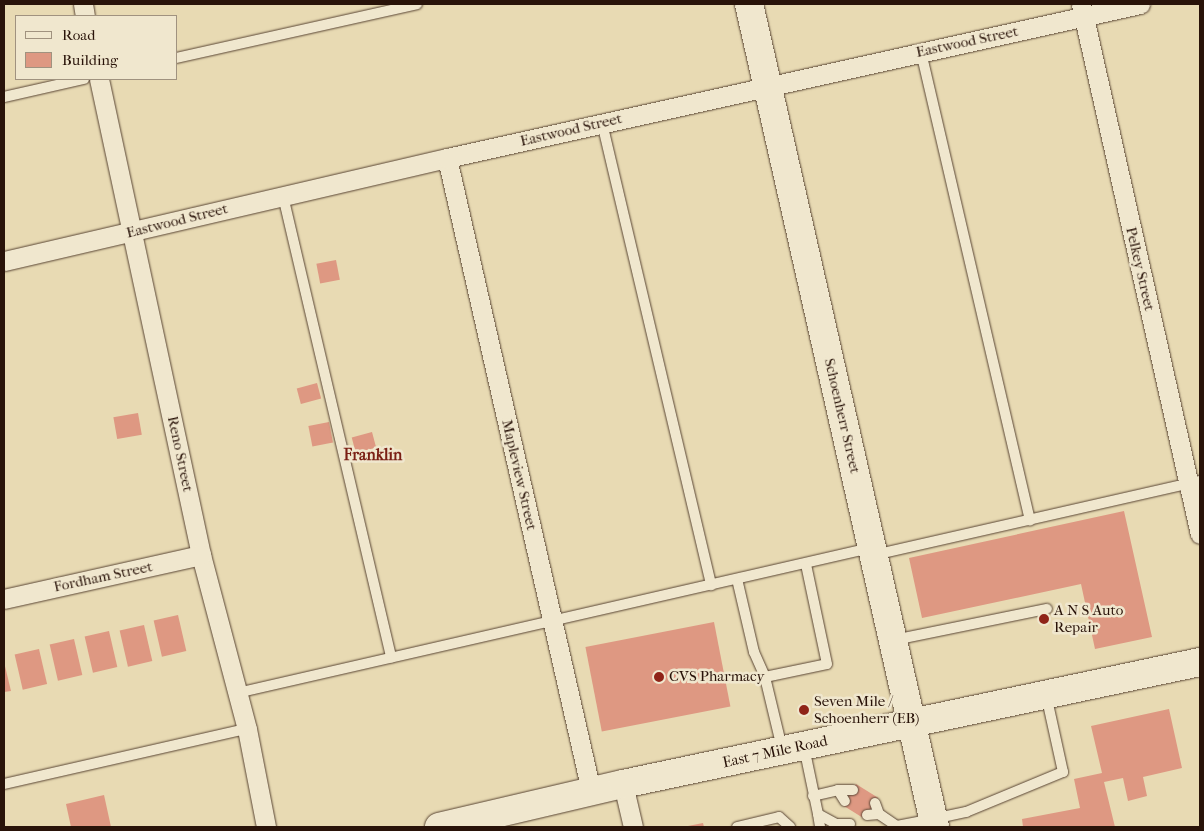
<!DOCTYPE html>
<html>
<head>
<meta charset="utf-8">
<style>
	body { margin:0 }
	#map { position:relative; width:1204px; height:831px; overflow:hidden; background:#e8dab3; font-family:"IM FELL French Canon",serif }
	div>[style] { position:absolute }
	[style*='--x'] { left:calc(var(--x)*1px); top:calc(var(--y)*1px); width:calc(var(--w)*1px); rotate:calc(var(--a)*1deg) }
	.building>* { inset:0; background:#de9882; transform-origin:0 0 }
	.roads { filter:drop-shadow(0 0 1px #594534) drop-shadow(0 0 1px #594534) }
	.lane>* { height:10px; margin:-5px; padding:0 5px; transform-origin:5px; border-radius:5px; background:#f0e7ce }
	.street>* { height:19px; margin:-9.5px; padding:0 9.5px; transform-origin:9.5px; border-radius:9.5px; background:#f0e7ce }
	.secondary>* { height:28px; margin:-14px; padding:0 14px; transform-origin:14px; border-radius:14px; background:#f0e7ce }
	.dots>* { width:14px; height:14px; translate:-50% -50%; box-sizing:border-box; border:2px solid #f0e7ce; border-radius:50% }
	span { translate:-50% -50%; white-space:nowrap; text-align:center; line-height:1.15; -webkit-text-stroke:5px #f0e7ce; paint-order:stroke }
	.street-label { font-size:15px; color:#291309 }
	.poi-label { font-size:15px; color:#291309 }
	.left { translate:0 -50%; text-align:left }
	.neighbourhood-label { font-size:16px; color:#7a1f14; font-weight:700 }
	.frame { position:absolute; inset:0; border:5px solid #291309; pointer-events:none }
	.legend { position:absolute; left:15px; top:15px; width:162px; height:65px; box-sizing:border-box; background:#f0e7ce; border:1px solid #a0927f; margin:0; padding:6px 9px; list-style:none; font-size:15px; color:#291309 }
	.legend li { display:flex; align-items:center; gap:10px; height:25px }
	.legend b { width:25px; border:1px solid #a0927f }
</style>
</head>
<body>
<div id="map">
	<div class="building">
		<div style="left:336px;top:260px;width:20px;height:20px;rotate:79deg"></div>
		<div style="left:317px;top:383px;width:16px;height:21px;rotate:75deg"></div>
		<div style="left:138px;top:413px;width:22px;height:25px;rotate:80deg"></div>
		<div style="left:329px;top:422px;width:21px;height:21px;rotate:79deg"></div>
		<div style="left:372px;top:432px;width:16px;height:21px;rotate:75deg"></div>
		<div style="clip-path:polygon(1124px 511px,1152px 637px,1095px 649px,1081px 584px,922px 618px,909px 558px)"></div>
		<div style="left:178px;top:615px;width:37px;height:25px;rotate:77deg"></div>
		<div style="left:714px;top:622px;width:86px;height:131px;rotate:79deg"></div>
		<div style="left:144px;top:625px;width:37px;height:25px;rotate:77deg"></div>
		<div style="left:109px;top:631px;width:37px;height:25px;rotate:77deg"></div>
		<div style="left:74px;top:639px;width:37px;height:25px;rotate:77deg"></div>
		<div style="left:39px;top:649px;width:36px;height:25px;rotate:77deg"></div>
		<div style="clip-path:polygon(4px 662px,11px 691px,4px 692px)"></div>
		<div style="clip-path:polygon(1169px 709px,1182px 768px,1143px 777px,1147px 796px,1128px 801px,1123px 778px,1104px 782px,1115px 827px,1023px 827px,1022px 819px,1080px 808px,1074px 779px,1102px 773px,1091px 726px)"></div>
		<div style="left:856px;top:784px;width:26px;height:25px;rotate:32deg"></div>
		<div style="clip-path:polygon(104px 795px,111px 827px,71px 827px,66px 804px)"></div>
		<div style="clip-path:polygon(703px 823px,704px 827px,688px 827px,688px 826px)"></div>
	</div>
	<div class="roads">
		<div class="lane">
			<div style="--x:921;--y:52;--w:481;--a:76.9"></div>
			<div style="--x:176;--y:58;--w:247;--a:-12.6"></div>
			<div style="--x:4;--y:97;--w:82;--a:-12.7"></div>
			<div style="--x:602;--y:123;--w:475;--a:76.7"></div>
			<div style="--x:283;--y:196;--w:474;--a:76.8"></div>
			<div style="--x:874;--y:555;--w:334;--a:-12.8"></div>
			<div style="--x:737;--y:579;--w:75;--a:76.9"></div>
			<div style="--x:754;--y:652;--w:27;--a:66"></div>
			<div style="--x:894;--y:640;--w:156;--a:-11.5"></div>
			<div style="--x:237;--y:693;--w:649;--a:-12.9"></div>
			<div style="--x:804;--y:747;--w:68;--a:78.2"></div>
			<div style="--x:818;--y:814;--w:21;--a:29"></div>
			<div style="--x:836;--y:824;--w:3;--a:72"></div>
			<div style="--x:782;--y:748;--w:73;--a:-103.5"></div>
			<div style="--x:765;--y:677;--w:63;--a:-11.8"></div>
			<div style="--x:827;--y:664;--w:102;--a:-101.9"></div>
			<div style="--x:4;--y:784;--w:249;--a:-12.8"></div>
			<div style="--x:838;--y:790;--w:15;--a:0"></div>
			<div style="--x:813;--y:796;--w:26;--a:-13"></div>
			<div style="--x:838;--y:790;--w:13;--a:58"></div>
			<div style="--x:875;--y:803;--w:12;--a:70"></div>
			<div style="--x:818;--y:814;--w:13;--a:81"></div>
			<div style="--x:867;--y:815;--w:12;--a:-5"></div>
			<div style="--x:879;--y:814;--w:22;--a:34"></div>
			<div style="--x:897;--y:826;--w:37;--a:-11"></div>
			<div style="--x:933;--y:819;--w:34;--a:-12"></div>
			<div style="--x:966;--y:812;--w:105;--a:-22.4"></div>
			<div style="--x:1063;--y:772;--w:79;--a:-102.4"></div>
			<div style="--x:836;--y:824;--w:14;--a:0"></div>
			<div style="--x:737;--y:827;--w:43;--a:-13.4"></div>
			<div style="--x:779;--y:817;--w:15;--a:42"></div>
		</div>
		<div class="street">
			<div style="--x:83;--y:4;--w:12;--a:81"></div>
			<div style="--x:1081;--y:4;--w:543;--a:77.35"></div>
			<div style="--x:99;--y:79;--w:487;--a:77.9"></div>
			<div style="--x:201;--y:555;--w:180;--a:75.2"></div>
			<div style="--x:247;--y:729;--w:100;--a:79"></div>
			<div style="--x:447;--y:158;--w:649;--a:77.18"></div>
			<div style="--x:4;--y:261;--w:455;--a:-13.1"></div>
			<div style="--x:447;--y:158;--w:710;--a:-12.53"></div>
			<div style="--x:4;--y:599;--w:202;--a:-12.6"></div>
			<div style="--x:623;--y:784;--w:44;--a:76.9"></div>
		</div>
		<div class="secondary">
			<div style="--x:749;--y:4;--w:844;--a:77.26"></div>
			<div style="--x:439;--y:827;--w:189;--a:-13.2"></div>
			<div style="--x:623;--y:784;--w:590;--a:-11.94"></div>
		</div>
	</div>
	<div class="dots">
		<div style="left:1044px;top:619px;background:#8f2418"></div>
		<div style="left:659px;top:677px;background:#8f2418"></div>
		<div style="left:804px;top:710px;background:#8f2418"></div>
	</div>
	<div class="street-label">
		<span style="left:967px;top:42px;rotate:-12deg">Eastwood Street</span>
		<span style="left:571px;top:130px;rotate:-13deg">Eastwood Street</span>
		<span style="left:177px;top:221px;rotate:-14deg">Eastwood Street</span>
		<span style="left:1140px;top:269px;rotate:77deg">Pelkey Street</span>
		<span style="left:842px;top:416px;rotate:77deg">Schoenherr Street</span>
		<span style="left:180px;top:454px;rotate:78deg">Reno Street</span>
		<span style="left:519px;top:475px;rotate:77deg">Mapleview Street</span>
		<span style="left:103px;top:577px;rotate:-12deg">Fordham Street</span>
		<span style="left:775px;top:752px;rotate:-12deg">East 7 Mile Road</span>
	</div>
	<div class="poi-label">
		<span class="left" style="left:1054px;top:619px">A N S Auto<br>Repair</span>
		<span class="left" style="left:669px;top:677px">CVS Pharmacy</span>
		<span class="left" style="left:814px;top:710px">Seven Mile /<br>Schoenherr (EB)</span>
	</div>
	<div class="neighbourhood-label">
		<span style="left:373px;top:455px">Franklin</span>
	</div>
	<div class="frame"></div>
	<ul class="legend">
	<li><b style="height:6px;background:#f0e7ce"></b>Road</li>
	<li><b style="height:14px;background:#de9882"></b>Building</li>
	</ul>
</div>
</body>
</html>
